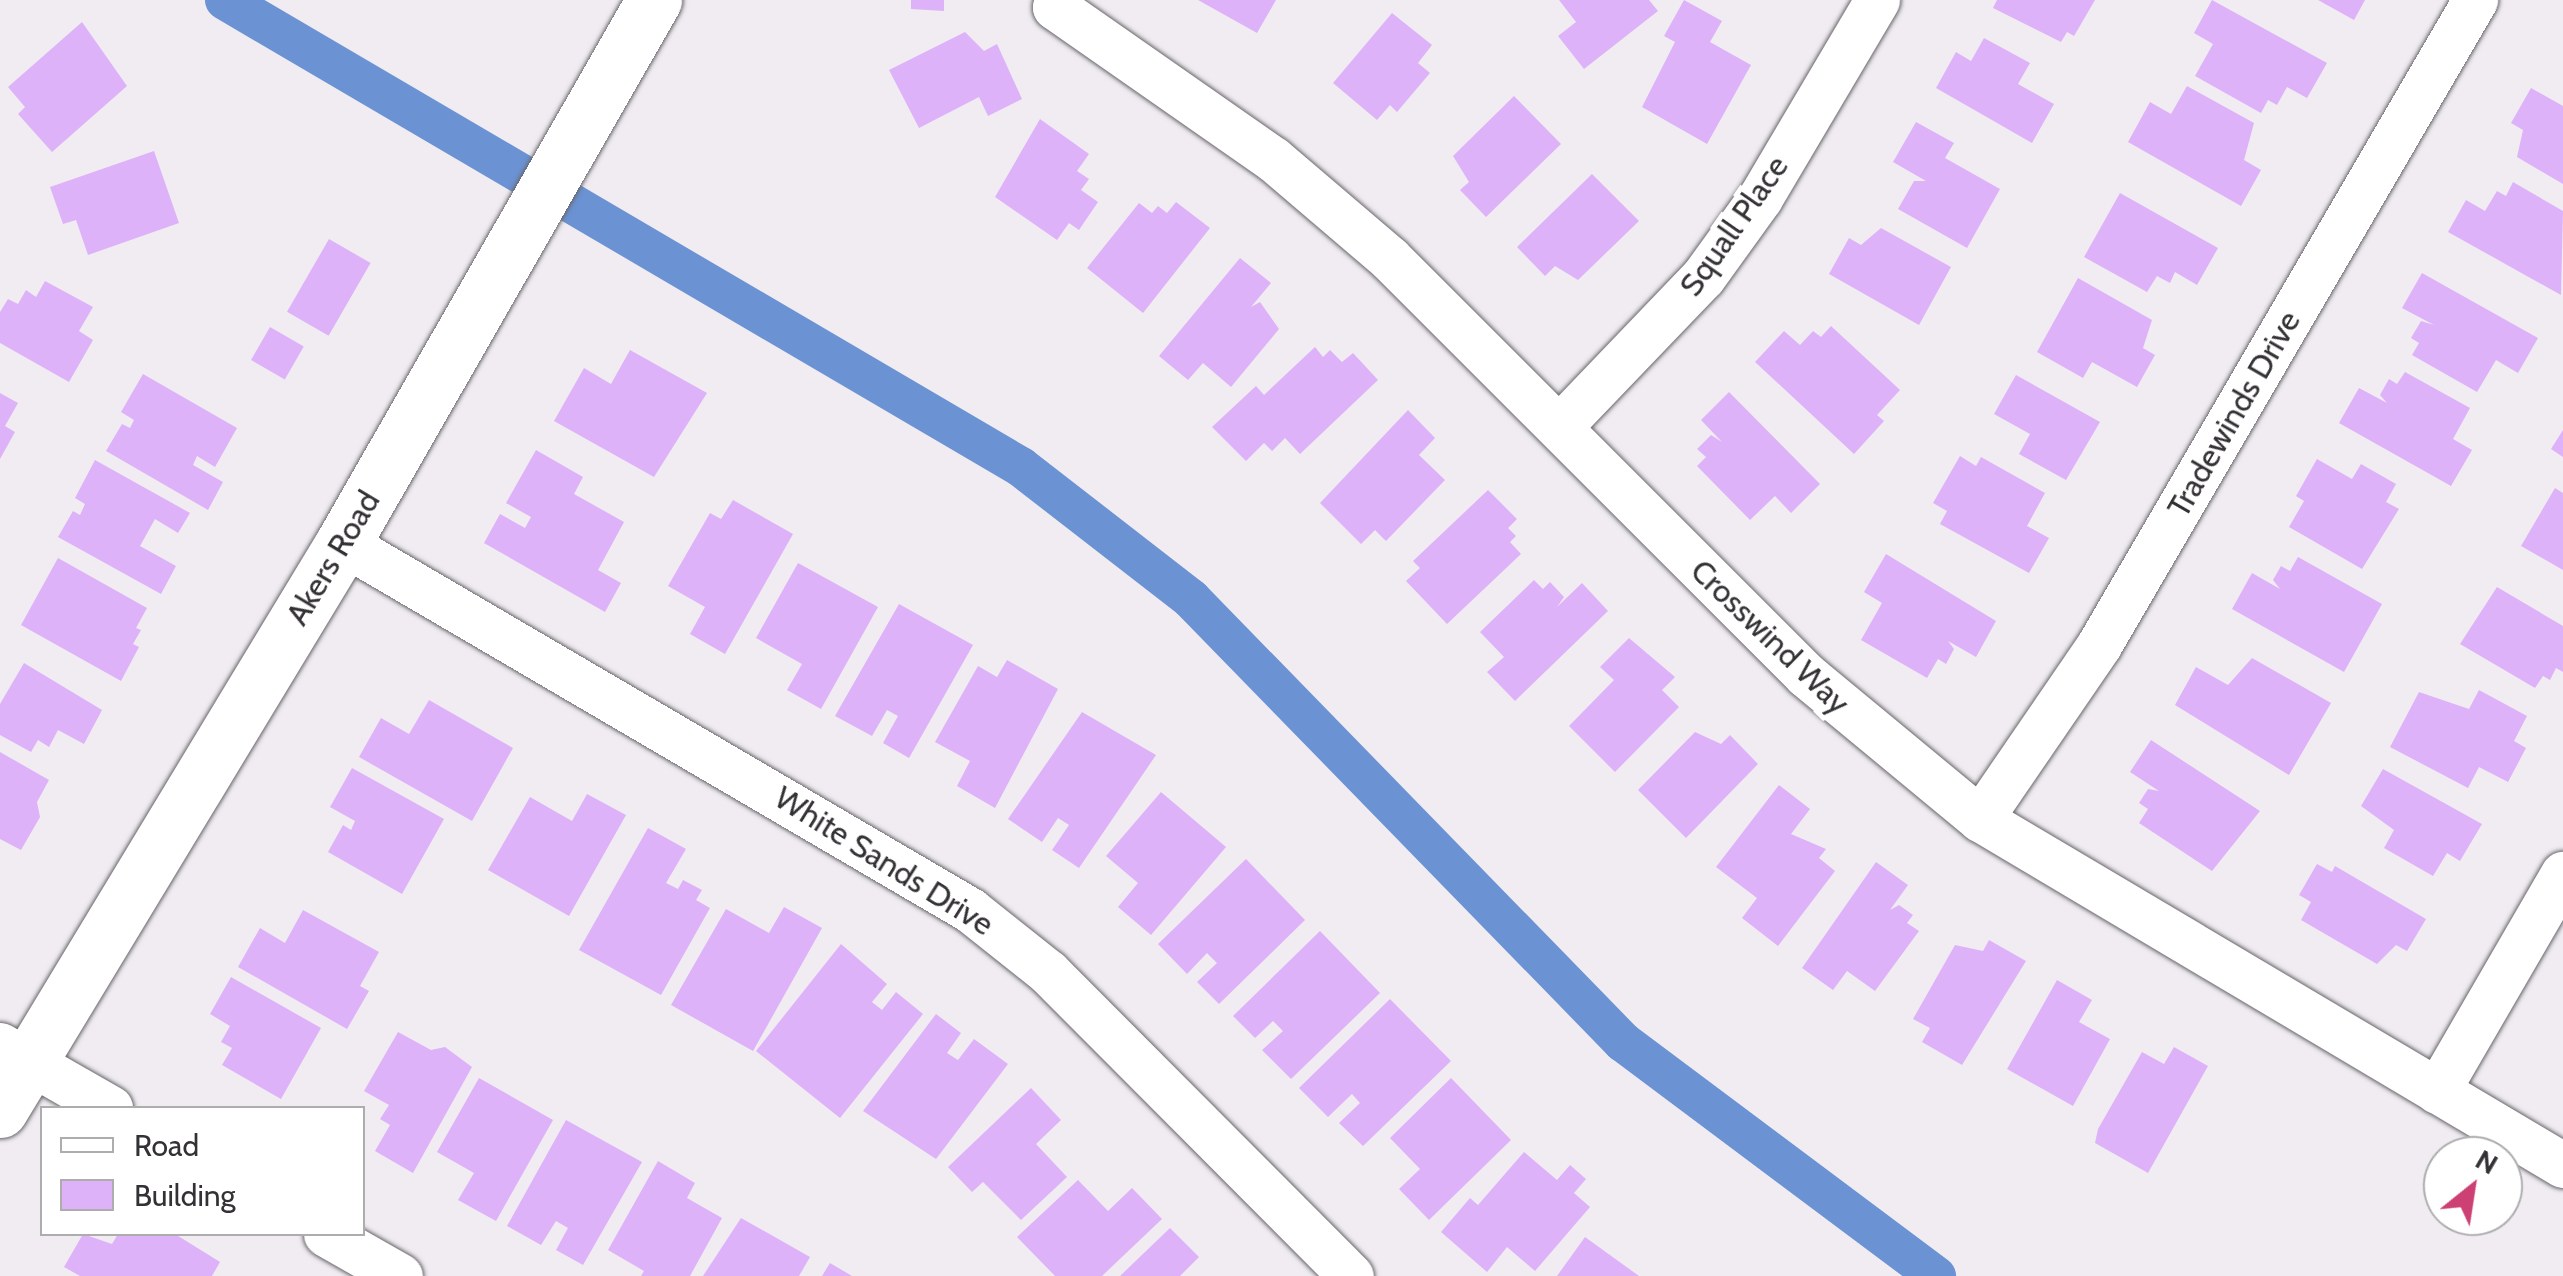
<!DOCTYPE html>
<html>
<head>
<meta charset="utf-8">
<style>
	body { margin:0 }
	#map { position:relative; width:2563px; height:1276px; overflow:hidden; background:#f0ecf2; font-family:Cabin,sans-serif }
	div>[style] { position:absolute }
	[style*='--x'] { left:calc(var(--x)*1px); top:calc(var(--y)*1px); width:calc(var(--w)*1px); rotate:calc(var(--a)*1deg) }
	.canal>* { height:40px; margin:-20px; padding:0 20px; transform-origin:20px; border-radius:20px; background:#6b92d3 }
	.building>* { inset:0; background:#deb2f8; transform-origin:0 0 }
	.roads { filter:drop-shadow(0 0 2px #68656a) drop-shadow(0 0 2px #68656a) }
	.minor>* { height:45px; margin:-22.5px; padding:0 22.5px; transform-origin:22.5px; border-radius:22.5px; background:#fff }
	.tertiary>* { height:55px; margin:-27.5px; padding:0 27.5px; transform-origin:27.5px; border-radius:27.5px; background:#fff }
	span { translate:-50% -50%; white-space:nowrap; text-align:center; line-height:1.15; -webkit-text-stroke:10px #fff; paint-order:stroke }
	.street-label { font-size:32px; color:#333134 }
	.legend { position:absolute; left:40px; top:1106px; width:325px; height:130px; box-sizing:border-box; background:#fff; border:2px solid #adadae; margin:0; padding:12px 18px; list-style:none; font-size:30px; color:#333134 }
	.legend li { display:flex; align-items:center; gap:20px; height:50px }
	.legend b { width:50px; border:2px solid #adadae }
	.north { position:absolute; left:2423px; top:1136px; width:100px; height:100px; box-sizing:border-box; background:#fff; border:2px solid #adadae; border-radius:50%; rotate:30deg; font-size:28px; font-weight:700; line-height:40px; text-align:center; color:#333134 }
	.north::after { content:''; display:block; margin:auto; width:35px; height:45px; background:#cc4073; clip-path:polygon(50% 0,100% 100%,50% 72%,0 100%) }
</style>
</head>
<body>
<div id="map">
	<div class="canal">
		<div style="--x:225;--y:0;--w:923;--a:30.4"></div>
		<div style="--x:1021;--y:467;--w:215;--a:37.8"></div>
		<div style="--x:1191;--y:599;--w:619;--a:45.72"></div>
		<div style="--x:1623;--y:1042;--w:391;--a:36.8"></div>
	</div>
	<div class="building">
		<div style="clip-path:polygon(911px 0,944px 0,944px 11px,911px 9px)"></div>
		<div style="clip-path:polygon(1198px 0,1276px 0,1257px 33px)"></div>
		<div style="clip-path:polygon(1559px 0,1649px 0,1658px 11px,1584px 69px,1558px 36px,1576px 22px)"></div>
		<div style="clip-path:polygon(1684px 0,1722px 21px,1710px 42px,1751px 65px,1707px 144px,1642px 107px,1675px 42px,1664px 36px)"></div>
		<div style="clip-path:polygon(1997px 0,2095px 0,2074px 36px,2067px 32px,2061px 42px,1993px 8px)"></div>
		<div style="clip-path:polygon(2212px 0,2327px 63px,2307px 98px,2287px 87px,2277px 105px,2268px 100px,2261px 113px,2195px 76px,2213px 44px,2194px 33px)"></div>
		<div style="clip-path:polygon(2318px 0,2365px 0,2354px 20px)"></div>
		<div style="clip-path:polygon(1392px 13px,1432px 45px,1418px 63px,1430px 73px,1397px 112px,1390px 105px,1377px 120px,1333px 83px)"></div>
		<div style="clip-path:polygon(82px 22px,127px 86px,52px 152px,18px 114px,25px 107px,8px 87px)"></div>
		<div style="clip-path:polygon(965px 32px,984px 51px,997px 44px,1022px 99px,988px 116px,979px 97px,919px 128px,889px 70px)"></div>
		<div style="clip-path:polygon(1984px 38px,2030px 63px,2018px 84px,2054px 104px,2032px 143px,1936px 88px,1956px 52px,1971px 61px)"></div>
		<div style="clip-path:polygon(2187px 86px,2254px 123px,2244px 160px,2261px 170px,2241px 206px,2128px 142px,2150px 102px,2171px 114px)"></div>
		<div style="clip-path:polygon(2531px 88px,2563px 106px,2563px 184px,2517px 157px,2523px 130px,2511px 123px)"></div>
		<div style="clip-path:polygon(1514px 96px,1561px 144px,1486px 217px,1460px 190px,1469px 182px,1453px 156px)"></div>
		<div style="clip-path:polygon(1040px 119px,1089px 154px,1077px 171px,1089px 179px,1081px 190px,1098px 202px,1079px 230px,1069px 223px,1057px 240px,995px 197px)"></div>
		<div style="clip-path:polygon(1916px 122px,1954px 143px,1945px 158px,2000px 189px,1967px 248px,1898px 209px,1914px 181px,1926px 181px,1893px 162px)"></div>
		<div style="clip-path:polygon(154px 151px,179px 223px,88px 255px,76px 220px,63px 224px,50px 187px)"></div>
		<div style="clip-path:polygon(1592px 174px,1639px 221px,1578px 280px,1555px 266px,1545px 276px,1517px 247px)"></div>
		<div style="clip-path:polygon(2513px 182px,2563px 211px,2561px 295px,2448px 232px,2466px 200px,2485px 211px,2497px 191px,2506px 196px)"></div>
		<div style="clip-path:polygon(2120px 193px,2218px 248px,2197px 285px,2175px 272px,2170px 283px,2157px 276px,2147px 292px,2084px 257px)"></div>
		<div style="clip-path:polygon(1176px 202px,1210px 228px,1143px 313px,1087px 268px,1139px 203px,1152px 213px,1158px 206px,1167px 213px)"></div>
		<div style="clip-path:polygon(1881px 228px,1951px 267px,1919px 325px,1829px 274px,1849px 238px,1861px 245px)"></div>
		<div style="left:329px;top:239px;width:48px;height:84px;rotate:30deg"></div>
		<div style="clip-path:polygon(1240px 258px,1271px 283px,1251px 307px,1260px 302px,1279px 329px,1231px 387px,1203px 363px,1188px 380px,1159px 356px)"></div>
		<div style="clip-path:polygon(2422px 273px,2538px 338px,2518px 373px,2496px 360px,2477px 392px,2412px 355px,2419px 343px,2411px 338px,2421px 321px,2434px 325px,2402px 308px)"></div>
		<div style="clip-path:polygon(2078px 278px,2152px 320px,2143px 348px,2155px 355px,2137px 387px,2092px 362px,2083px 378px,2037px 352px)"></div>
		<div style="clip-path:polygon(45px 281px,93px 307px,79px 331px,93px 340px,69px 382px,0 343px,0 312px,8px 299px,18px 304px,26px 290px,36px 297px)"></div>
		<div style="clip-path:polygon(1831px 326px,1900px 390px,1877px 415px,1884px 421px,1854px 454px,1755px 362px,1784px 331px,1800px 345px,1813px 331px,1821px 337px)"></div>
		<div style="left:270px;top:327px;width:39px;height:38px;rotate:30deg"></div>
		<div style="clip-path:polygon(1315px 347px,1323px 357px,1330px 350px,1342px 362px,1353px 353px,1378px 380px,1300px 454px,1285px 438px,1272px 451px,1264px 443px,1246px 461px,1212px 427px,1256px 386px,1264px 395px)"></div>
		<div style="clip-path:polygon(630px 350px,707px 393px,654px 477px,554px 421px,584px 368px,611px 384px)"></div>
		<div style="clip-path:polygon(2405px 372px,2470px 408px,2453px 439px,2472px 450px,2451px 486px,2339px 423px,2359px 388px,2387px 403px,2380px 395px,2389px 379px,2397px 384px)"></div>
		<div style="clip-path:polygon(143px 374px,237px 428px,215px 467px,197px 456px,193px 465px,223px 482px,208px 510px,106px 451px,122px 424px,130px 428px,134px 420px,121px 412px)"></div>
		<div style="clip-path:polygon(2016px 375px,2100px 422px,2066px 480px,2019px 454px,2030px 434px,1994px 414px)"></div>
		<div style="clip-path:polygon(1729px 392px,1820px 484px,1791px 513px,1775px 496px,1750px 520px,1697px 466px,1706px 457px,1697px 449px,1711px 435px,1722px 442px,1701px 420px)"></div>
		<div style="clip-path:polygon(0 393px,18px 403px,5px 426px,15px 432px,0 459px)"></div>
		<div style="clip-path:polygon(1408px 410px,1435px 438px,1419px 455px,1445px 480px,1386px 541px,1375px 530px,1361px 544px,1320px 503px)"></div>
		<div style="clip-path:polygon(2563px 430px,2563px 457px,2551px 449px)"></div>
		<div style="clip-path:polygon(536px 450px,583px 477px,574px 494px,624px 522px,598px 570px,621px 583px,605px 612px,484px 543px,500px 514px,525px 528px,531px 517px,506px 503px)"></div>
		<div style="clip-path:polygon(1960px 456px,1976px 466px,1981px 457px,2045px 493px,2027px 526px,2049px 538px,2029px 573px,1940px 524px,1947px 511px,1933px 503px)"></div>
		<div style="clip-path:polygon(2317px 459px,2352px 479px,2361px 464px,2396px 484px,2386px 502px,2399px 509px,2362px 569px,2289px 527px,2304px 501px,2296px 496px)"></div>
		<div style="clip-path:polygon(95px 460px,190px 513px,178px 533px,155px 519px,140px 546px,176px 566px,161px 594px,58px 537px,73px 511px,80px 515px,85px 504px,75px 498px)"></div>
		<div style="clip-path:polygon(2555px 488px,2563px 493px,2563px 570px,2521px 546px)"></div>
		<div style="clip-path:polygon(1488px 490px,1517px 519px,1508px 528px,1516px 536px,1510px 542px,1521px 554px,1447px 624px,1406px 581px,1420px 568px,1413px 561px)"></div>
		<div style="clip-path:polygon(733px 500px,793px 534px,725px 654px,690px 634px,705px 607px,668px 586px,710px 513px,721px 519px)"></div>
		<div style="clip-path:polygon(1886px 554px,1996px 621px,1976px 657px,1948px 641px,1954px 649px,1946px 664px,1938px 659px,1927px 678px,1861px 640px,1882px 603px,1864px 592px)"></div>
		<div style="clip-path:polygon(2298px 557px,2382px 604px,2344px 672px,2232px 609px,2252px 573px,2280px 589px,2273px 580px,2281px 566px,2290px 571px)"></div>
		<div style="clip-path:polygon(58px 558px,147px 608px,136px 628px,141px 630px,133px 644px,139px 647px,121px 681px,21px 625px)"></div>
		<div style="clip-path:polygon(798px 563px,878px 607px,821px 709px,787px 690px,802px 664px,756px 638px)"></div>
		<div style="clip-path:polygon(1534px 580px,1543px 589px,1550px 582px,1564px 597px,1557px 607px,1582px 583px,1608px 611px,1515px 701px,1487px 672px,1504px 657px,1480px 632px)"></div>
		<div style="clip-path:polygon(2497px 587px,2563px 626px,2563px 672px,2556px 668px,2550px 680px,2543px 676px,2535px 688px,2460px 644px)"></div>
		<div style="clip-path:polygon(899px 604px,973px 645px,909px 758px,883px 743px,898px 716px,887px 710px,872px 736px,835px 716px)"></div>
		<div style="clip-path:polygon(1629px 638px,1675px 677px,1662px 690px,1679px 707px,1615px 772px,1569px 726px,1614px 680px,1600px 667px)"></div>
		<div style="clip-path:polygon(2252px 658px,2331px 703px,2289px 775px,2175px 705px,2196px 667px,2228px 685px)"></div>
		<div style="clip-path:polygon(1007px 660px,1058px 689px,995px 808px,957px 786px,970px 761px,935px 742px,978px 666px,997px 677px)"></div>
		<div style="clip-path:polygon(24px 663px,102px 710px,84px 744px,58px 730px,49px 747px,38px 740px,31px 752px,0 735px,0 704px)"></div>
		<div style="clip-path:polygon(2479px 690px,2527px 716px,2514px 741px,2526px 748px,2508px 782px,2479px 767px,2468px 788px,2390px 747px,2419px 692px,2469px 709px)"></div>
		<div style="clip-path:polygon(429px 700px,513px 748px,472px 821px,359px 757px,381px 718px,409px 734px)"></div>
		<div style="clip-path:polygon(1082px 712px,1156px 755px,1079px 868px,1052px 850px,1069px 825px,1058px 818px,1042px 842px,1008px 819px)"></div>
		<div style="clip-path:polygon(1695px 732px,1721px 744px,1730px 735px,1758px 764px,1686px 838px,1638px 790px)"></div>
		<div style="clip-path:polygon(2151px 740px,2260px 811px,2212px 871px,2139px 823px,2148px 809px,2139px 803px,2148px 789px,2159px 791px,2130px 772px)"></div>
		<div style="clip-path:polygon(0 752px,49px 780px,37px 802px,40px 817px,21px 850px,0 839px)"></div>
		<div style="clip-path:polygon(352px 768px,444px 819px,402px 894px,328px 852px,343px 825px,351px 830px,355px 821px,330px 807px)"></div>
		<div style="clip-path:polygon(2383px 769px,2482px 824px,2460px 861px,2447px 853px,2433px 876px,2384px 848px,2394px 830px,2361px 806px)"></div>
		<div style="clip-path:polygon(1779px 785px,1810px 809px,1791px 834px,1826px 849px,1819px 858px,1835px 871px,1778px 946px,1742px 918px,1757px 898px,1716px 867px)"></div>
		<div style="clip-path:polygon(1161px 792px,1226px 847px,1151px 935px,1118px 907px,1138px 883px,1106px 856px)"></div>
		<div style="clip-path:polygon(587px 794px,626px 815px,569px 916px,488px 870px,530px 797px,572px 821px)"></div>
		<div style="clip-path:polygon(648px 828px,686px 849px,666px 883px,678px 889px,683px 880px,702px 890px,696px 900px,710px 908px,661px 995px,579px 950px)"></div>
		<div style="clip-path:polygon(1246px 859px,1305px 920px,1219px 1004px,1197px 982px,1217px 963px,1207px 953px,1187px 974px,1158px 944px)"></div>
		<div style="clip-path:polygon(1876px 862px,1908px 885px,1890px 910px,1899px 905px,1913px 915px,1907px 923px,1919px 931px,1875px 991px,1847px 971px,1833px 990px,1802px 968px)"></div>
		<div style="clip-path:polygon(2317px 864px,2332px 872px,2335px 866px,2426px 919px,2407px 951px,2396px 945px,2377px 964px,2301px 920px,2311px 902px,2299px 895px)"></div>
		<div style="clip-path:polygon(784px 907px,822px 928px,753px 1051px,671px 1005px,726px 909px,769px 933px)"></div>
		<div style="clip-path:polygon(303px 910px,379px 952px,360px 986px,369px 991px,347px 1029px,238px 967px,260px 928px,285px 943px)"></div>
		<div style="clip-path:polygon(1320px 931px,1380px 993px,1291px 1079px,1262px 1050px,1283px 1031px,1273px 1021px,1255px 1038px,1233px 1016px)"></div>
		<div style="clip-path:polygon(1989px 940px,2026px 961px,1962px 1065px,1922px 1042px,1930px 1028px,1913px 1019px,1955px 945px,1983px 951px)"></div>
		<div style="clip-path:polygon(841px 944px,887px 984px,872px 1002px,882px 1010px,896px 992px,923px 1014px,840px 1118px,756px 1051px)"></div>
		<div style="clip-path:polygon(231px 977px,321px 1028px,281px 1099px,222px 1065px,232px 1048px,221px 1042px,230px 1026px,210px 1014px)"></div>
		<div style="clip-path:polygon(2057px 980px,2092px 1000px,2079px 1022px,2110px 1039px,2073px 1106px,2007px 1069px)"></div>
		<div style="clip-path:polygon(1390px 999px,1451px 1061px,1363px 1146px,1339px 1123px,1360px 1103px,1352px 1094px,1328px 1117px,1299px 1088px)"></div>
		<div style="clip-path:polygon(936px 1014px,961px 1033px,947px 1053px,958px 1060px,974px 1039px,1008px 1064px,936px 1159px,863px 1111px)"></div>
		<div style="clip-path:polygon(398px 1032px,431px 1050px,445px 1047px,472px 1067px,413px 1173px,375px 1151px,390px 1125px,380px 1119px,389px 1105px,364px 1091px)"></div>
		<div style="clip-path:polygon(2174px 1047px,2208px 1066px,2148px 1173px,2095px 1143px,2098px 1129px,2142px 1052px,2164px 1064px)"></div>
		<div style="clip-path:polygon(479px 1078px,553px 1120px,496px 1221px,458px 1200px,474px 1173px,437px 1152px)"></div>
		<div style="clip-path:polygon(1451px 1078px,1511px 1140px,1429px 1220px,1399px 1189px,1420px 1169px,1390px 1138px)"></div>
		<div style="clip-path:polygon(1031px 1088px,1061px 1120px,1036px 1144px,1067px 1177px,1021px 1220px,983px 1182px,972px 1192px,948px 1167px)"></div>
		<div style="clip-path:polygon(566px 1120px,642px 1162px,583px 1265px,556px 1250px,568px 1228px,556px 1221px,541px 1245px,507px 1226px)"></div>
		<div style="clip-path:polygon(1524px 1152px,1557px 1180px,1570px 1165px,1586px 1179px,1574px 1193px,1590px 1207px,1535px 1271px,1507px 1247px,1487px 1272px,1441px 1232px,1470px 1198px,1478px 1205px)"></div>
		<div style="clip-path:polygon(658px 1161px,695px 1183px,687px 1198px,722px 1218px,690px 1276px,641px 1276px,644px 1271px,608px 1250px)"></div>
		<div style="clip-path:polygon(1078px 1180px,1108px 1211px,1132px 1188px,1162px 1219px,1102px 1276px,1055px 1276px,1017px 1237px)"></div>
		<div style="clip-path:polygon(741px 1218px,810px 1257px,799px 1276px,703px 1276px)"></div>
		<div style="clip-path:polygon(1170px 1228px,1199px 1257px,1180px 1276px,1120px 1276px)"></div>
		<div style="clip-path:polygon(83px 1234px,112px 1244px,118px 1234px,175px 1234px,220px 1262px,212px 1276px,80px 1276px,64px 1267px)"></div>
		<div style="clip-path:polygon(1585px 1237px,1639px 1276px,1557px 1276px)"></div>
		<div style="clip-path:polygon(830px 1263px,852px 1276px,822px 1276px)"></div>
	</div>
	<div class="roads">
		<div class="minor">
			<div style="--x:1059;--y:0;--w:8;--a:120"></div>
			<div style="--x:1055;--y:7;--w:266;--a:34.9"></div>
			<div style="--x:1273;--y:159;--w:153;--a:40.5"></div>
			<div style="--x:1389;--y:258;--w:590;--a:45"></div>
			<div style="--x:1806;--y:675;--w:226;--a:39.6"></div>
			<div style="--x:1980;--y:819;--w:678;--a:30.69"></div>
			<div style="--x:1559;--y:427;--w:208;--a:-46.2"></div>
			<div style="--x:1703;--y:277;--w:97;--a:-54.2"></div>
			<div style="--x:1760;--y:198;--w:230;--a:-59.4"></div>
			<div style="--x:343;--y:543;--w:727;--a:30.34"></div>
			<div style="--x:970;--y:910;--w:100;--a:38.5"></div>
			<div style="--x:1048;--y:972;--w:429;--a:45.1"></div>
			<div style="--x:1980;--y:819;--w:211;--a:-55.6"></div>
			<div style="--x:2099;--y:645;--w:747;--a:-59.76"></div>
			<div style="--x:0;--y:1045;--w:127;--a:29.8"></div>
			<div style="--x:2437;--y:1091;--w:251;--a:-59.9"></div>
			<div style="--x:326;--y:1234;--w:85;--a:29.6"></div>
		</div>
		<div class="tertiary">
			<div style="--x:0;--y:1110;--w:663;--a:-58.83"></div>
			<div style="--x:343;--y:543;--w:626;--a:-60.2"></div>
		</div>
	</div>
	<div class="street-label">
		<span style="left:1734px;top:226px;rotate:-55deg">Squall Place</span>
		<span style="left:2234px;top:414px;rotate:-60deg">Tradewinds Drive</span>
		<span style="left:333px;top:558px;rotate:-59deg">Akers Road</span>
		<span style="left:1770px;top:637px;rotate:44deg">Crosswind Way</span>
		<span style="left:884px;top:861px;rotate:32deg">White Sands Drive</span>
	</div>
	<ul class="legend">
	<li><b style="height:12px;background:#fff"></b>Road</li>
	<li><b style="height:28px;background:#deb2f8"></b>Building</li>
	</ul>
	<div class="north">N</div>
</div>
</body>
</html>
